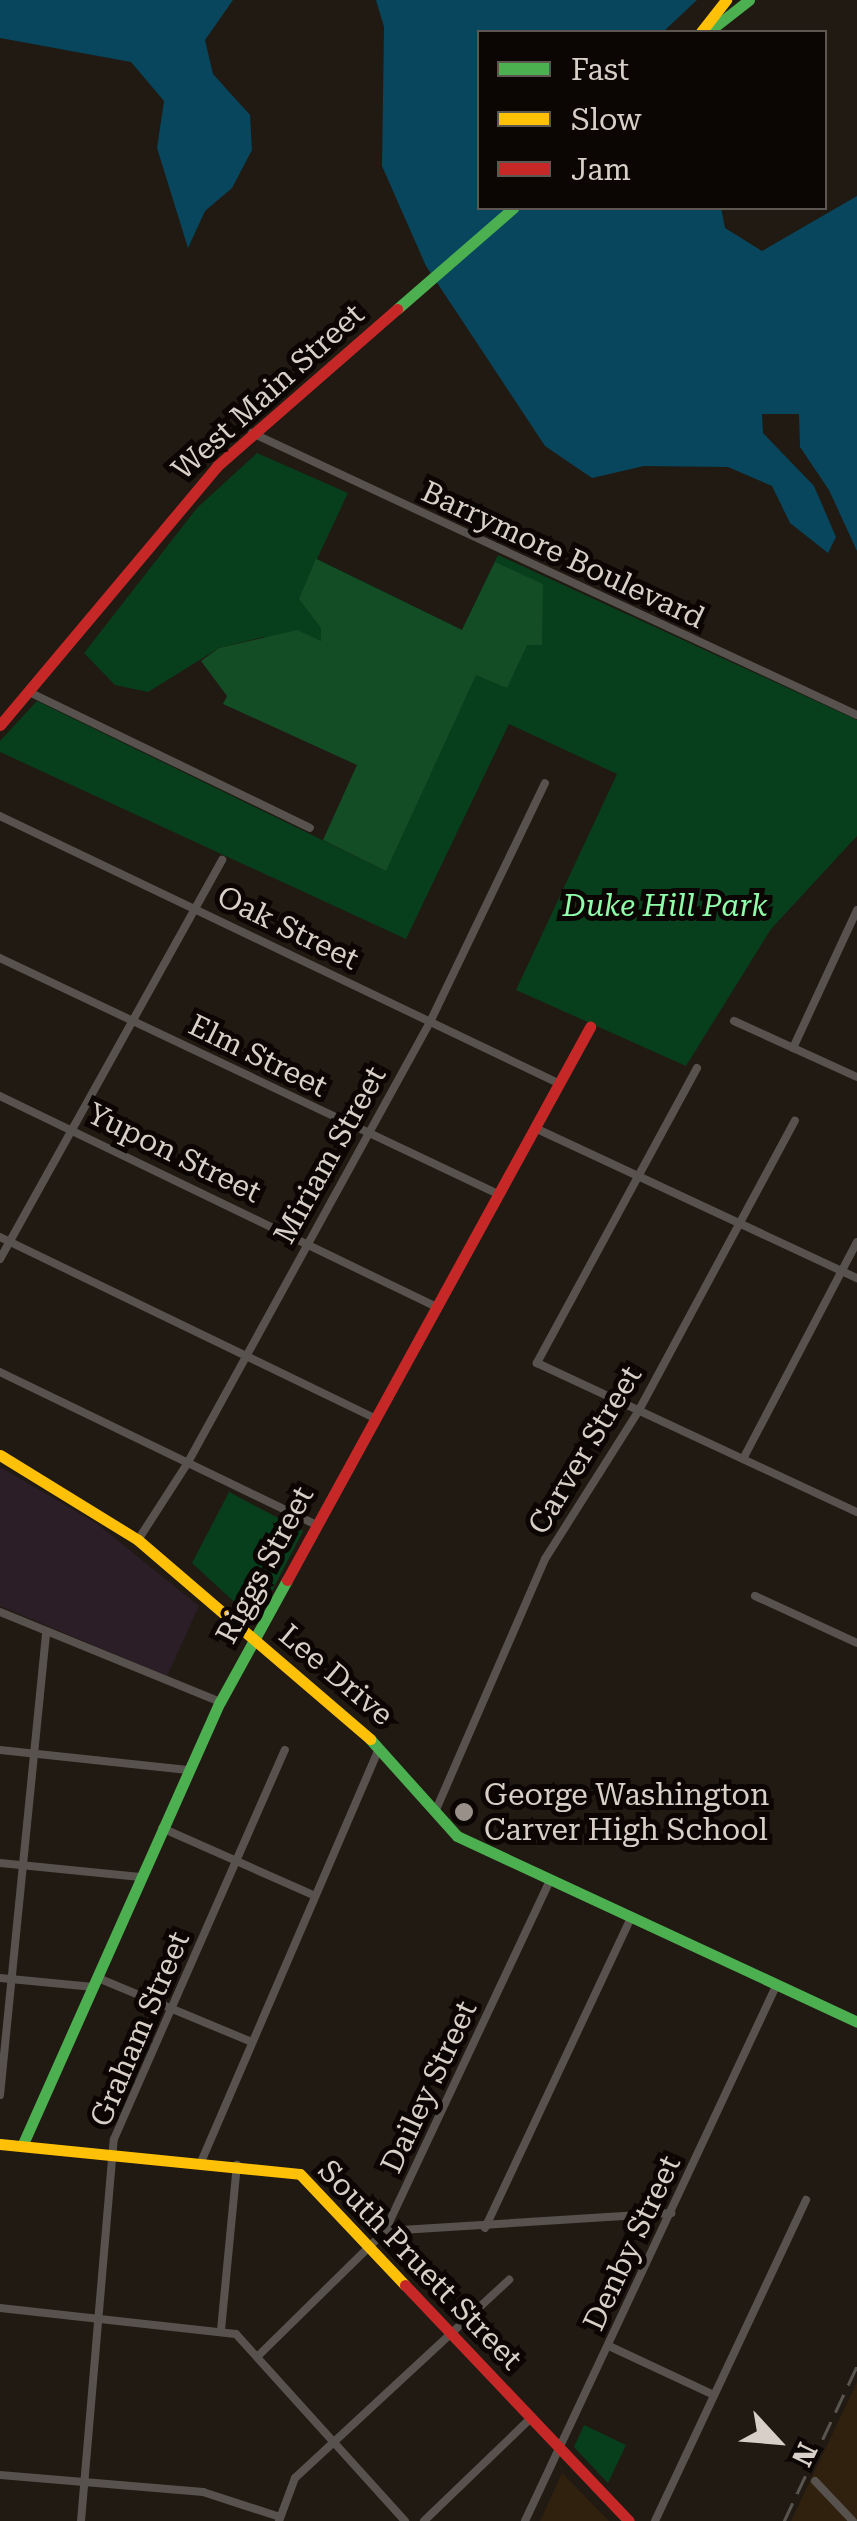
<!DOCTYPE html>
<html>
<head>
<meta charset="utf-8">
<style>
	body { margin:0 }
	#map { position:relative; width:857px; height:2521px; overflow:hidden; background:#201a13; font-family:"Roboto Serif",serif }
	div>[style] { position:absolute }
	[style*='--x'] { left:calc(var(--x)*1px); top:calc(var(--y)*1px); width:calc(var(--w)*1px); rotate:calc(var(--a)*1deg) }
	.built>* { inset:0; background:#30210f }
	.industrial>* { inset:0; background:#2b1e27 }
	.green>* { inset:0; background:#073e1b }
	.forest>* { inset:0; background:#134d26 }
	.water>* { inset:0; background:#07465c }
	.street>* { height:8px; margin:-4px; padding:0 4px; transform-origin:4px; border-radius:4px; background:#57524d }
	.fast>* { height:11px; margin:-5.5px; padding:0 5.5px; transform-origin:5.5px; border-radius:5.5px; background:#4caf50 }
	.slow>* { height:11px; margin:-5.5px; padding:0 5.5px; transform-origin:5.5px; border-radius:5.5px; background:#ffc107 }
	.jam>* { height:11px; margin:-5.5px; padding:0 5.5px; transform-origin:5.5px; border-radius:5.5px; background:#c62828 }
	.rail>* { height:2.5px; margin-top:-1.25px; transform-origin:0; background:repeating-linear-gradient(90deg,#58544e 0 20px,transparent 0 30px) }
	.dots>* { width:28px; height:28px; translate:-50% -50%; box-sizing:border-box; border:5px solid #0b0603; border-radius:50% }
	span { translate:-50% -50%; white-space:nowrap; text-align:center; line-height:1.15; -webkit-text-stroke:10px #0b0603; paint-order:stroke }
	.street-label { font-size:30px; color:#d8d0c8 }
	.park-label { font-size:30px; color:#8ffda9; font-style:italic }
	.poi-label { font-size:30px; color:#d8d0c8 }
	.left { translate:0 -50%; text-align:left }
	.legend { position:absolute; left:477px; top:30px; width:350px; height:180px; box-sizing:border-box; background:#0b0603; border:2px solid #5d5752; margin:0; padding:12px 18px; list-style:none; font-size:30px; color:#d8d0c8 }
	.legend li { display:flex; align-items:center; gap:20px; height:50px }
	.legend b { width:50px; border:2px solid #5d5752 }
	.north { position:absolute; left:727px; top:2391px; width:100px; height:100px; -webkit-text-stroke:8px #0b0603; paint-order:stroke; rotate:116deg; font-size:28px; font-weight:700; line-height:40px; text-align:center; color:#d8d0c8 }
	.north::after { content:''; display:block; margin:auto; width:35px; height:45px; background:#d8d0c8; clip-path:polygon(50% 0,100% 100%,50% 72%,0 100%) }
</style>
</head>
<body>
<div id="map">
	<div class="built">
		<div style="clip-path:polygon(857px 2382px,857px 2521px,791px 2521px)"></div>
		<div style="clip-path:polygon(562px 2473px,609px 2521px,540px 2521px)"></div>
	</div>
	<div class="industrial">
		<div style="clip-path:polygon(0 1467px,96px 1523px,199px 1606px,167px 1676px,0 1606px)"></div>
	</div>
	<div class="green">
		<div style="clip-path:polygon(257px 453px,348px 493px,317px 559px,462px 630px,498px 555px,857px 720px,857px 836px,771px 929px,686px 1066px,516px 990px,617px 774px,509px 724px,406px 939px,0 752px,0 741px,37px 701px,386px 871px,337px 657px,263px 637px,219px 648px,148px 692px,115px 685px,84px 653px,197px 508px)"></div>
		<div style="clip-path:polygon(229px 1492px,303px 1531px,256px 1622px,192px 1563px)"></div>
		<div style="clip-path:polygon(584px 2425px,626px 2445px,608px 2483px,574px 2447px)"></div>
	</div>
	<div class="forest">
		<div style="clip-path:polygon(316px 559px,462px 630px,495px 562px,543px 584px,542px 645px,527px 645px,507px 688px,476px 675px,386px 871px,323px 840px,357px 765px,223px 704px,227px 696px,201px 661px,219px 648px,297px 630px,321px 641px,321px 628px,299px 599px)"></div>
	</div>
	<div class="water">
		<div style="clip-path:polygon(0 0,233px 0,205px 40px,213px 74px,250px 115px,252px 150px,232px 188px,205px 211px,188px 248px,157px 148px,164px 101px,131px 62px,0 38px)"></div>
		<div style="clip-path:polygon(376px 0,697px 0,663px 32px,480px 32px,480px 208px,721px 208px,725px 228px,762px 251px,857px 196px,857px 551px,829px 490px,800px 447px,799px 414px,762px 414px,763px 433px,814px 486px,836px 537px,828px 553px,790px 523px,772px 486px,728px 467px,644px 466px,592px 478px,545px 446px,426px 266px,382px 166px,384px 27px)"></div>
	</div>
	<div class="street">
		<div style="--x:252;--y:433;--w:667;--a:24.99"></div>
		<div style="--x:29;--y:692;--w:312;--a:25.8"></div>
		<div style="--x:0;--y:816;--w:616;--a:25.57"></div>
		<div style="--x:0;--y:958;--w:549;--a:25.35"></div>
		<div style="--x:734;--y:1021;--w:135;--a:24.5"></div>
		<div style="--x:793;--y:1048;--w:152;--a:-65.1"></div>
		<div style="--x:697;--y:1068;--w:336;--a:118.5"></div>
		<div style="--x:537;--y:1363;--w:353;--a:25"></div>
		<div style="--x:0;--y:1096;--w:483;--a:25.8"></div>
		<div style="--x:535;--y:1128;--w:355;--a:25"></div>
		<div style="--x:0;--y:1237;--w:413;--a:25.8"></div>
		<div style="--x:0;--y:1259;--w:457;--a:-60.9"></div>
		<div style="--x:0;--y:1372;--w:349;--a:25.8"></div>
		<div style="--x:743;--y:1459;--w:245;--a:-62.3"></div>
		<div style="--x:138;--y:1540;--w:90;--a:-57.2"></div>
		<div style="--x:187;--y:1464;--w:504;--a:-61.2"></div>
		<div style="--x:430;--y:1022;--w:265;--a:-64.3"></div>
		<div style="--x:755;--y:1596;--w:112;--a:24.7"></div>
		<div style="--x:0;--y:1612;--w:238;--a:22.2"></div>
		<div style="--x:0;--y:1750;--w:189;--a:6.1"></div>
		<div style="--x:435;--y:1812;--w:276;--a:-66.5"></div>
		<div style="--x:545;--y:1559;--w:174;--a:-57.7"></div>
		<div style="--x:638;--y:1412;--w:331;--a:-61.7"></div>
		<div style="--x:162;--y:1828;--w:165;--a:23.9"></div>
		<div style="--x:0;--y:1863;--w:141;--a:5.7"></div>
		<div style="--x:0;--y:1978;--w:94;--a:5.5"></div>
		<div style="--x:98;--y:1978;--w:167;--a:22.6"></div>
		<div style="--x:0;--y:2095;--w:465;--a:-84.3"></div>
		<div style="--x:201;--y:2162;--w:450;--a:-66.7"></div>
		<div style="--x:485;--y:2228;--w:345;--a:-64.8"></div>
		<div style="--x:385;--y:2231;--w:287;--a:-3.6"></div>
		<div style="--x:0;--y:2308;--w:237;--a:6.3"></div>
		<div style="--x:236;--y:2334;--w:252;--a:47.9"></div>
		<div style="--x:221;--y:2330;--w:166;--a:-84.5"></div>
		<div style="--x:609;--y:2346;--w:116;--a:25"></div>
		<div style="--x:257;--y:2357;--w:180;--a:-44.5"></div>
		<div style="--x:385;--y:2231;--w:389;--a:-64.8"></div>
		<div style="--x:0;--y:2475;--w:204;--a:4.8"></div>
		<div style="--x:203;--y:2492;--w:81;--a:18"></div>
		<div style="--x:815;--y:2481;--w:55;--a:46.5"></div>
		<div style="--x:81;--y:2521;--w:383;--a:-85.1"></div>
		<div style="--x:114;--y:2139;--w:425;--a:-66.3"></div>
		<div style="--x:279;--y:2521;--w:46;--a:-69.6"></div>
		<div style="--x:295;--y:2478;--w:292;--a:-42.8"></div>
		<div style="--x:424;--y:2521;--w:150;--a:-43.9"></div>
		<div style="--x:525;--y:2521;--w:593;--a:-64.86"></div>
		<div style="--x:655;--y:2521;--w:355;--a:-64.8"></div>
	</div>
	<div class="fast">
		<div style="--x:708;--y:32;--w:52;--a:-38"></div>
		<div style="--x:397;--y:309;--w:154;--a:-41"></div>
		<div style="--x:370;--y:1739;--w:130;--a:48.1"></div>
		<div style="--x:457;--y:1836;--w:441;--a:24.9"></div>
		<div style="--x:22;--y:2146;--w:486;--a:-66"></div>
		<div style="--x:220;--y:1702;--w:139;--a:-61.2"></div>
	</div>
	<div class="slow">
		<div style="--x:701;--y:32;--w:41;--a:-52"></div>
		<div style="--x:0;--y:1455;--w:162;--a:31.6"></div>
		<div style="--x:138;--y:1540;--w:306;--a:40.6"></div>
		<div style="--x:0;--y:2144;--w:301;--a:5.7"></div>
		<div style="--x:300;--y:2174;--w:153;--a:46.6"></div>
	</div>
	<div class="jam">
		<div style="--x:0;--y:725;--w:338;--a:-50"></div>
		<div style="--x:217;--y:466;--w:239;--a:-41.1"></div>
		<div style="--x:287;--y:1580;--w:631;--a:-61.28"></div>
		<div style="--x:405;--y:2285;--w:325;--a:46.5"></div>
	</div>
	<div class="rail">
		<div style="--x:784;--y:2521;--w:171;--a:-64.8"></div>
	</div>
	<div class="dots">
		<div style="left:464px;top:1812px;background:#989089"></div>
	</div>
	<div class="street-label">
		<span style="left:268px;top:392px;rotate:-42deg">West Main Street</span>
		<span style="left:563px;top:555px;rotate:25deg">Barrymore Boulevard</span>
		<span style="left:288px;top:928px;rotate:26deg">Oak Street</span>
		<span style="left:258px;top:1056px;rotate:26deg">Elm Street</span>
		<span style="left:174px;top:1153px;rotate:26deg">Yupon Street</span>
		<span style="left:330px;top:1155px;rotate:-61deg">Miriam Street</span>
		<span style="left:585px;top:1450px;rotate:-59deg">Carver Street</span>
		<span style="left:265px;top:1565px;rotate:-62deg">Riggs Street</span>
		<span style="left:336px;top:1675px;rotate:40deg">Lee Drive</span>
		<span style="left:140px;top:2029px;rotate:-67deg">Graham Street</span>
		<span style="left:429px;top:2087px;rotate:-65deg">Dailey Street</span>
		<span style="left:632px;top:2243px;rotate:-65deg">Denby Street</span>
		<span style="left:420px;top:2265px;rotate:46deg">South Pruett Street</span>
	</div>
	<div class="park-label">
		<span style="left:665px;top:906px">Duke Hill Park</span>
	</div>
	<div class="poi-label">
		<span class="left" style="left:484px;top:1812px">George Washington<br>Carver High School</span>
	</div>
	<ul class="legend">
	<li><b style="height:12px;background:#4caf50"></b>Fast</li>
	<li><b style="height:12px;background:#ffc107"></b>Slow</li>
	<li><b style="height:12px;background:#c62828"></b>Jam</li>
	</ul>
	<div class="north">N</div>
</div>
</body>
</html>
